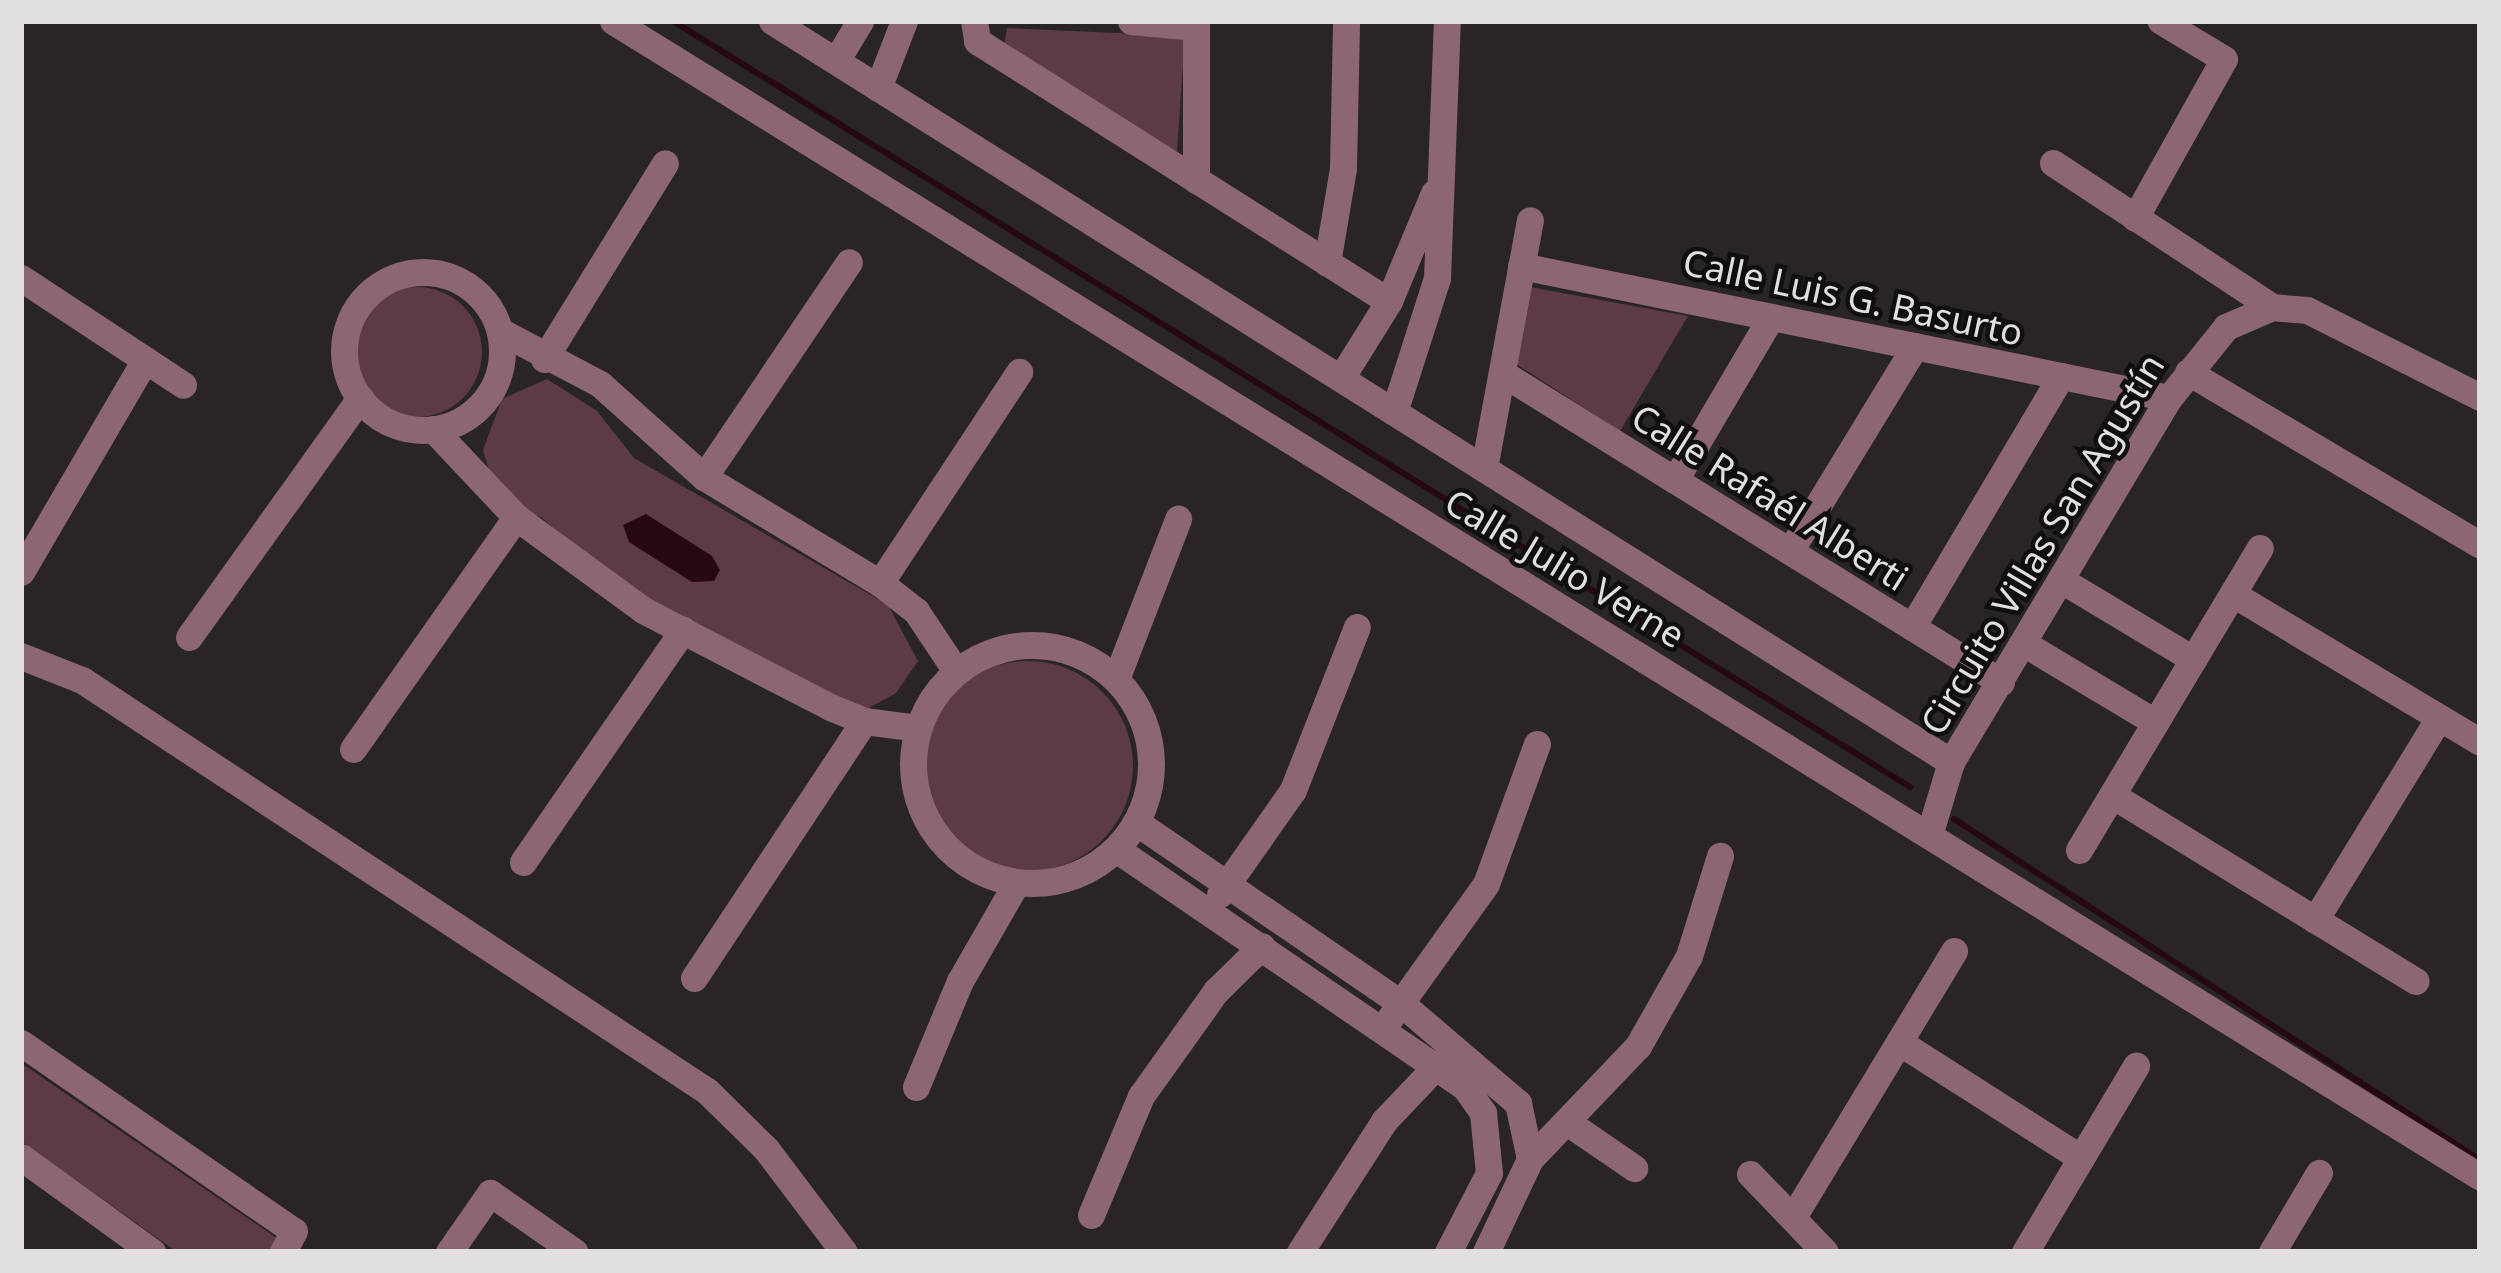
<!DOCTYPE html>
<html>
<head>
<meta charset="utf-8">
<style>
	body { margin:0 }
	#map { position:relative; width:2501px; height:1273px; overflow:hidden; background:#292426; font-family:"Noto Sans",sans-serif }
	div>[style] { position:absolute }
	[style*='--x'] { left:calc(var(--x)*1px); top:calc(var(--y)*1px); width:calc(var(--w)*1px); rotate:calc(var(--a)*1deg) }
	.green>* { inset:0; background:#5d3b46 }
	.round { border-radius:50% }
	.water>* { inset:0; background:#260814 }
	.stream>* { height:6px; margin:-3px; padding:0 3px; transform-origin:3px; border-radius:3px; background:#260814 }
	.minor>* { height:27px; margin:-13.5px; padding:0 13.5px; transform-origin:13.5px; border-radius:13.5px; background:#8c6672 }
	.minor>.ring { margin:-13.5px; padding:0; box-sizing:content-box; background:none; border:27px solid #8c6672; border-radius:50% }
	span { translate:-50% -50%; white-space:nowrap; text-align:center; line-height:1.15; -webkit-text-stroke:9px #100e0f; paint-order:stroke }
	.street-label { font-size:36px; color:#e2dfe0 }
	.frame { position:absolute; inset:0; border:24px solid #e2dfe0; pointer-events:none }
</style>
</head>
<body>
<div id="map">
	<div class="green">
		<div style="clip-path:polygon(1007px 28px,1185px 36px,1177px 151px,1168px 153px,1003px 50px)"></div>
		<div style="clip-path:polygon(1530px 287px,1688px 316px,1620px 431px,1513px 362px)"></div>
		<div class="round" style="left:352px;top:287px;width:130px;height:130px"></div>
		<div style="clip-path:polygon(547px 379px,597px 411px,634px 458px,888px 605px,918px 661px,896px 693px,869px 708px,824px 695px,633px 594px,542px 518px,496px 493px,483px 450px,502px 399px)"></div>
		<div class="round" style="left:923px;top:661px;width:210px;height:210px"></div>
		<div style="clip-path:polygon(21px 1063px,278px 1239px,269px 1252px,177px 1252px,21px 1141px)"></div>
	</div>
	<div class="water">
		<div style="clip-path:polygon(646px 514px,712px 556px,720px 570px,714px 581px,692px 582px,629px 542px,623px 525px)"></div>
	</div>
	<div class="stream">
		<div style="--x:673;--y:21;--w:1455;--a:31.77"></div>
		<div style="--x:1954;--y:819;--w:627;--a:32.95"></div>
	</div>
	<div class="minor">
		<div style="--x:613;--y:21;--w:2196;--a:31.76"></div>
		<div style="--x:772;--y:21;--w:1393;--a:32.15"></div>
		<div style="--x:974;--y:21;--w:20;--a:81"></div>
		<div style="--x:977;--y:41;--w:487;--a:32.3"></div>
		<div style="--x:1131;--y:21;--w:65;--a:5.3"></div>
		<div style="--x:836;--y:61;--w:47;--a:-59"></div>
		<div style="--x:878;--y:88;--w:72;--a:-68.8"></div>
		<div style="--x:2053;--y:163;--w:262;--a:33.3"></div>
		<div style="--x:1196;--y:180;--w:159;--a:-90"></div>
		<div style="--x:2135;--y:218;--w:182;--a:-60.8"></div>
		<div style="--x:2224;--y:59;--w:74;--a:-148.9"></div>
		<div style="--x:1327;--y:263;--w:96;--a:-80.4"></div>
		<div style="--x:1343;--y:168;--w:147;--a:-88.8"></div>
		<div style="--x:1521;--y:266;--w:661;--a:11.51"></div>
		<div class="ring" style="left:344px;top:272px;width:131px;height:131px"></div>
		<div style="--x:21;--y:278;--w:194;--a:33.4"></div>
		<div style="--x:500;--y:331;--w:113;--a:27.9"></div>
		<div style="--x:600;--y:384;--w:140;--a:41.8"></div>
		<div style="--x:704;--y:477;--w:205;--a:31.1"></div>
		<div style="--x:880;--y:583;--w:46;--a:37.9"></div>
		<div style="--x:916;--y:611;--w:72;--a:56.3"></div>
		<div style="--x:544;--y:359;--w:230;--a:-58.3"></div>
		<div style="--x:2188;--y:372;--w:339;--a:30.6"></div>
		<div style="--x:1502;--y:373;--w:587;--a:31.77"></div>
		<div style="--x:1341;--y:378;--w:91;--a:-58.1"></div>
		<div style="--x:1389;--y:301;--w:117;--a:-67.4"></div>
		<div style="--x:1394;--y:412;--w:141;--a:-72.2"></div>
		<div style="--x:1437;--y:278;--w:257;--a:-87.8"></div>
		<div style="--x:433;--y:429;--w:121;--a:46.7"></div>
		<div style="--x:516;--y:517;--w:157;--a:36.2"></div>
		<div style="--x:643;--y:610;--w:211;--a:27.4"></div>
		<div style="--x:830;--y:707;--w:37;--a:22"></div>
		<div style="--x:864;--y:721;--w:54;--a:7.4"></div>
		<div style="--x:1484;--y:468;--w:252;--a:-79.5"></div>
		<div style="--x:704;--y:477;--w:259;--a:-56"></div>
		<div style="--x:1675;--y:480;--w:189;--a:-59.5"></div>
		<div style="--x:1790;--y:551;--w:240;--a:-58.6"></div>
		<div style="--x:21;--y:572;--w:246;--a:-59.7"></div>
		<div style="--x:2063;--y:581;--w:152;--a:31"></div>
		<div style="--x:880;--y:583;--w:253;--a:-56.6"></div>
		<div style="--x:2233;--y:594;--w:288;--a:30.9"></div>
		<div style="--x:1912;--y:627;--w:292;--a:-59.3"></div>
		<div style="--x:189;--y:637;--w:294;--a:-54.4"></div>
		<div style="--x:2025;--y:644;--w:152;--a:31"></div>
		<div class="ring" style="left:913px;top:645px;width:211px;height:211px"></div>
		<div style="--x:21;--y:656;--w:66;--a:21.5"></div>
		<div style="--x:82;--y:680;--w:748;--a:33.33"></div>
		<div style="--x:707;--y:1091;--w:83;--a:44.5"></div>
		<div style="--x:766;--y:1149;--w:129;--a:52.9"></div>
		<div style="--x:1116;--y:679;--w:172;--a:-68.8"></div>
		<div style="--x:353;--y:749;--w:284;--a:-54.9"></div>
		<div style="--x:2112;--y:795;--w:356;--a:31.5"></div>
		<div style="--x:1136;--y:822;--w:322;--a:34.4"></div>
		<div style="--x:1402;--y:1004;--w:153;--a:40.5"></div>
		<div style="--x:1518;--y:1103;--w:57;--a:77.9"></div>
		<div style="--x:1530;--y:1159;--w:103;--a:115.3"></div>
		<div style="--x:1930;--y:832;--w:73;--a:-73.3"></div>
		<div style="--x:1951;--y:762;--w:424;--a:-59.1"></div>
		<div style="--x:2169;--y:398;--w:91;--a:-51.2"></div>
		<div style="--x:2226;--y:327;--w:50;--a:-23.5"></div>
		<div style="--x:2272;--y:307;--w:35;--a:5"></div>
		<div style="--x:2307;--y:310;--w:194;--a:26.7"></div>
		<div style="--x:1116;--y:849;--w:422;--a:34.3"></div>
		<div style="--x:1465;--y:1087;--w:32;--a:55"></div>
		<div style="--x:1483;--y:1113;--w:60;--a:84.3"></div>
		<div style="--x:1489;--y:1173;--w:89;--a:117.4"></div>
		<div style="--x:2079;--y:850;--w:352;--a:-59.1"></div>
		<div style="--x:523;--y:862;--w:282;--a:-55.4"></div>
		<div style="--x:1220;--y:894;--w:127;--a:-54.9"></div>
		<div style="--x:1293;--y:790;--w:175;--a:-68.6"></div>
		<div style="--x:2315;--y:920;--w:237;--a:-58.5"></div>
		<div style="--x:694;--y:978;--w:308;--a:-56.5"></div>
		<div style="--x:1390;--y:1018;--w:165;--a:-54.4"></div>
		<div style="--x:1486;--y:884;--w:149;--a:-70"></div>
		<div style="--x:1899;--y:1042;--w:216;--a:32.5"></div>
		<div style="--x:21;--y:1043;--w:331;--a:34.6"></div>
		<div style="--x:294;--y:1231;--w:24;--a:118"></div>
		<div style="--x:916;--y:1087;--w:115;--a:-67.5"></div>
		<div style="--x:960;--y:981;--w:114;--a:-60.1"></div>
		<div style="--x:1570;--y:1124;--w:78;--a:34.5"></div>
		<div style="--x:21;--y:1157;--w:162;--a:35.9"></div>
		<div style="--x:1530;--y:1159;--w:156;--a:-46.3"></div>
		<div style="--x:1638;--y:1046;--w:103;--a:-60.5"></div>
		<div style="--x:1689;--y:956;--w:105;--a:-72.8"></div>
		<div style="--x:1750;--y:1174;--w:108;--a:46.1"></div>
		<div style="--x:1091;--y:1215;--w:129;--a:-67.2"></div>
		<div style="--x:1141;--y:1096;--w:129;--a:-54.5"></div>
		<div style="--x:1216;--y:991;--w:64;--a:-44.4"></div>
		<div style="--x:1793;--y:1217;--w:311;--a:-58.8"></div>
		<div style="--x:449;--y:1252;--w:72;--a:-55.2"></div>
		<div style="--x:490;--y:1193;--w:103;--a:34.8"></div>
		<div style="--x:1300;--y:1252;--w:156;--a:-57.3"></div>
		<div style="--x:1384;--y:1121;--w:79;--a:-46.5"></div>
		<div style="--x:2025;--y:1252;--w:217;--a:-59.2"></div>
		<div style="--x:2272;--y:1252;--w:92;--a:-59.3"></div>
	</div>
	<div class="street-label">
		<span style="left:1853px;top:297px;rotate:12deg">Calle Luis G. Basurto</span>
		<span style="left:1770px;top:497px;rotate:32deg">Calle Rafaél Alberti</span>
		<span style="left:2042px;top:544px;rotate:-59deg">Circuito Villas San Agustín</span>
		<span style="left:1565px;top:568px;rotate:31deg">Calle Julio Verne</span>
	</div>
	<div class="frame"></div>
</div>
</body>
</html>
